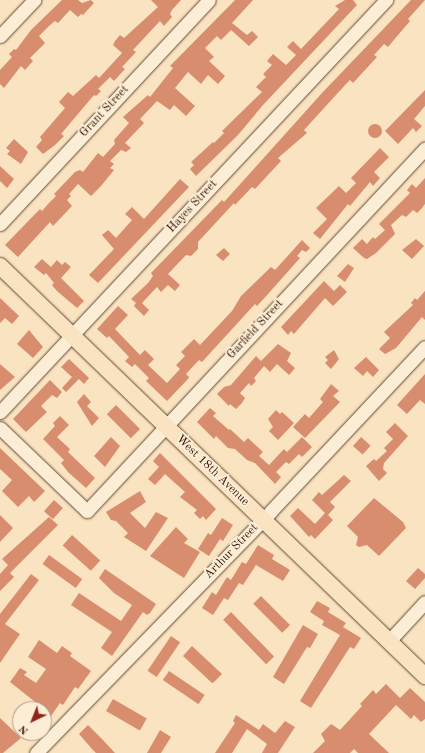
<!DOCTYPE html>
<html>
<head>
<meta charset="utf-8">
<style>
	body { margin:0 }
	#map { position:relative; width:425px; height:753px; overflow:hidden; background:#fae3c0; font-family:"Old Standard TT",serif }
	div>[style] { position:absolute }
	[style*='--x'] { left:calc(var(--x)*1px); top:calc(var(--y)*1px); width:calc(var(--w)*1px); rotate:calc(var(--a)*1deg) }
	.building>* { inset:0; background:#d98d6f; transform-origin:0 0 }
	.round { border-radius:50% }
	.roads { filter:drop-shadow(0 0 1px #624730) drop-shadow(0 0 1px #624730) }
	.minor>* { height:13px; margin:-6.5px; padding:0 6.5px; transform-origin:6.5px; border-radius:6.5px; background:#fcedd6 }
	.major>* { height:16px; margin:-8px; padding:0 8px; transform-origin:8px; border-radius:8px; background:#fae3c0 }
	span { translate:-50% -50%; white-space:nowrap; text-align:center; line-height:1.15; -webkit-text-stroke:4px #fcedd6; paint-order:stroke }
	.street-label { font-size:12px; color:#301300 }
	.north { position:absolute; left:12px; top:701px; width:40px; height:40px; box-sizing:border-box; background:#fcedd6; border:1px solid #aa9680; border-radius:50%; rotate:223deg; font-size:11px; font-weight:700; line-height:16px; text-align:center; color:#301300 }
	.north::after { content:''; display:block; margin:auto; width:14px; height:18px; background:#8f2418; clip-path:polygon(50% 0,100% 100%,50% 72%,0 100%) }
</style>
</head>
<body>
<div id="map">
	<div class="building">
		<div style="clip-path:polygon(62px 0,78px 0,82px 3px,91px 0,94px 3px,83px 15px,81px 14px,78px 17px,70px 10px,58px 23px,55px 21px,49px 26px,39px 36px,45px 43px,30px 58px,33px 61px,25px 70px,21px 66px,4px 88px,0 84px,0 70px,12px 57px,9px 54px,14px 49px,16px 50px,31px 30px)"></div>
		<div style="clip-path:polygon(151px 0,181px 0,172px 10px,170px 14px,172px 17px,164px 26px,160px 21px,146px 36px,133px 50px,136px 52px,122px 67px,125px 69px,114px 81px,110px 77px,98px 89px,101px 91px,96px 96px,94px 95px,61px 134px,64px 136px,55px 145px,43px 154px,36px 147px,42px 140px,40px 137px,65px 108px,59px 102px,68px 92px,73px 96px,96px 75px,99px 78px,122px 53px,113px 45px,115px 41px,120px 35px,124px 38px,158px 7px)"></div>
		<div style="clip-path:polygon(235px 0,253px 0,232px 23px,247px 35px,252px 31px,258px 37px,249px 46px,231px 30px,221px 40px,217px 36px,205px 48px,214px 57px,209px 61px,225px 76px,218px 84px,208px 75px,201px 84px,188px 72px,175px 88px,195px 106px,186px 116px,174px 105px,170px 110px,157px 101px,140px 119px,144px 123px,125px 143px,131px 148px,126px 152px,121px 150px,110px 161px,114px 164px,110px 168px,114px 170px,101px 186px,91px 196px,78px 184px,69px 194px,71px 196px,67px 200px,72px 206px,53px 226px,50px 222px,18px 257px,5px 245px,40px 209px,42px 211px,49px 203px,56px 196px,54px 194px,75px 172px,80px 170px,83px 172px,98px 153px,103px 157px,115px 144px,114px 140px,129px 123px,123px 117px,148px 95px,150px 97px,173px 68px,170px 66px)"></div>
		<div style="clip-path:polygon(345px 0,353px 0,357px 5px,263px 105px,238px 135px,196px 176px,190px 169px,194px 165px,191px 162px,213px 142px,214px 143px,224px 133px,222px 131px,262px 92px,256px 87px,266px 77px,263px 74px,272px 65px,267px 61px,273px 54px,286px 65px,296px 55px,287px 47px,293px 41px,301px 49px,339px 9px,335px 6px)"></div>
		<div style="clip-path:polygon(411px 0,425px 0,408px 19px,410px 21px,393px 41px,388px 47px,384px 44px,374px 55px,377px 57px,353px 83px,350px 80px,346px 84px,304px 130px,307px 133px,278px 158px,281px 161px,255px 189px,252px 187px,235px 205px,234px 203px,198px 242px,198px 249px,191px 256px,186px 255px,168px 274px,180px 285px,175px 291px,168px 285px,161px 292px,157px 287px,142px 303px,149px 310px,144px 316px,134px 306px,136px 303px,131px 299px,148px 283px,153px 276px,151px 273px,222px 200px,224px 202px,322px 93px)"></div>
		<div style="clip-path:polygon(425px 90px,425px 106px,414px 119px,422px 126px,416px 132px,413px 128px,398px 144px,385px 131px)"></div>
		<div class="round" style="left:368px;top:124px;width:14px;height:14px"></div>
		<div style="clip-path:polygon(14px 139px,28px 152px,21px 164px,7px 154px,10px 151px,6px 148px)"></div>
		<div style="clip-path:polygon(380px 148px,389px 157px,374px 172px,380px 178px,373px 186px,370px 182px,350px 206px,348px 204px,320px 239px,313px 233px,327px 219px,316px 208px,339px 186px,346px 193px,356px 183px,351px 178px)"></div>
		<div style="clip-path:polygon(0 166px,14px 179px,7px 188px,0 181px)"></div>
		<div style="clip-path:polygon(425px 178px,425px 204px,422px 208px,417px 213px,413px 210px,406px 217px,402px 215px,391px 225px,395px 234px,376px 253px,367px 259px,364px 258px,353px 248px,362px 239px,367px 244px,373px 237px,375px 239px,385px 230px,379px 224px,410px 193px,407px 190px,412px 184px,416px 188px)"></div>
		<div style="clip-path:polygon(180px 179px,189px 187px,98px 283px,89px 275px,114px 249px,102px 235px,108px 230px,116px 238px,132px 220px,125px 214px,132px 207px,144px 219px)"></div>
		<div style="clip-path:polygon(416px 239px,424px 246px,412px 259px,402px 250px)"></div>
		<div style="clip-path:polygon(302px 240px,310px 248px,306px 252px,302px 250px,297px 256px,300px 258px,268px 294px,257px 306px,255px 304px,202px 362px,199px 360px,186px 374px,189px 377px,188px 379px,167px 401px,146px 381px,149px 378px,135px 364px,132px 367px,125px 361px,129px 357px,109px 336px,107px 338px,97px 329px,118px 306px,128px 315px,115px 329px,140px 355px,145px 350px,154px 359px,148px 365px,167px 383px,180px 369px,176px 365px,185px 356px,181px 352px,194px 339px,200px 345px,232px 311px,241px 296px,271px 267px,275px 270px)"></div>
		<div style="clip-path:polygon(224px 248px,230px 254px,223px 261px,216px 255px)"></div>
		<div style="clip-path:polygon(42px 259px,51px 267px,57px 260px,62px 265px,65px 262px,71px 267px,61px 278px,84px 301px,77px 308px,57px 291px,52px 285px,54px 283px,46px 273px,44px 275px,34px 267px)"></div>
		<div style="clip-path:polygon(348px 264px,354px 268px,345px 282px,337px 276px)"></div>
		<div style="clip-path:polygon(324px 281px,334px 291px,340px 285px,347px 292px,333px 306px,325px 298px,294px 334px,291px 331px,288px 335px,281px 327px)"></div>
		<div style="clip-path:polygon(425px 291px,425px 320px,422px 317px,396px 348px,385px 354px,379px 349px,390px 338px,384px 332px,413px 305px,411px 303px,415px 298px,417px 300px)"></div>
		<div style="clip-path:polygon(0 298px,19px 316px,12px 324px,5px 318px,0 323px)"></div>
		<div style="clip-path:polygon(29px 330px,43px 347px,33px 358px,17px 344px)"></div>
		<div style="clip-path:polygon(278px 344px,291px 353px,287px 361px,295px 368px,289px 375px,277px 364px,270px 372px,264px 366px,254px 378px,256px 381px,251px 386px,249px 383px,240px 393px,245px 398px,242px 403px,236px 409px,230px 404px,229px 406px,217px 394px,224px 387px,231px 385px,256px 356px,261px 361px)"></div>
		<div style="clip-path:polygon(334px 350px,339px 359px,331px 369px,325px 363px,328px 360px,325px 357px)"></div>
		<div style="clip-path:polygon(366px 357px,379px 370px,373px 377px,367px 371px,363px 376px,354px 368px)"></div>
		<div style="clip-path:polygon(69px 359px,89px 378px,84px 384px,79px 379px,66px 392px,62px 388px,72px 377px,61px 367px)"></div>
		<div style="clip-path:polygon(0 364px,15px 377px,0 390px)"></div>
		<div style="clip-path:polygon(425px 374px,425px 404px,420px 400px,407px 414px,397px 405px)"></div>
		<div style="clip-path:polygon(50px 380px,62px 392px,57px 398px,52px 395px,41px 406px,47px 412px,26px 432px,13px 419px)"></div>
		<div style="clip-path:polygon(331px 384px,339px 391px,333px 396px,340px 402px,305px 438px,293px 427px,305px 414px,309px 418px,323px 402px,320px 399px)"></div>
		<div style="clip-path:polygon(84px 394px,91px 402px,87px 406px,99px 418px,92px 426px,77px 402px)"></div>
		<div style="left:116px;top:405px;width:34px;height:13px;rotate:45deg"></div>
		<div style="clip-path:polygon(210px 408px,216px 413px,213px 416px,229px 430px,230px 429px,244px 442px,248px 438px,263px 452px,259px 456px,269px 465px,284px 449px,287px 452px,302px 437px,312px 447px,302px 457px,299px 454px,289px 464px,286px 462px,276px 472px,281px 477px,275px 484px,255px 463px,247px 460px,235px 449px,228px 448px,216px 436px,214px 439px,197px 422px)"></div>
		<div style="clip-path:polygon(276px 410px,280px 414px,282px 412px,294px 423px,278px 440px,269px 431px,273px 427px,268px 419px)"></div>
		<div style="clip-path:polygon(60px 416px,69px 425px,57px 437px,70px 449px,68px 452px,95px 478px,86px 488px,68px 472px,61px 463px,64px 460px,43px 439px,55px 426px,53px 423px)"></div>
		<div style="clip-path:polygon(395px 423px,408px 436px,384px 463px,383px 469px,387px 473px,379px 481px,366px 466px,374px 459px,376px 461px,387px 451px,384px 448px,393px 439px,386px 432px)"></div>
		<div style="clip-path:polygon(111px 437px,120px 446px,105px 467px,94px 456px)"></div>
		<div style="left:361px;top:437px;width:13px;height:12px;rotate:42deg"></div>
		<div style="clip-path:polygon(0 448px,45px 491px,34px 502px,29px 496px,18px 507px,2px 491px,12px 480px,0 469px)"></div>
		<div style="clip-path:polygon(160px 453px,216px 509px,206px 520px,203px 516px,200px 519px,194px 513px,197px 510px,180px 497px,185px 492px,165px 474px,155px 485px,148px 479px,159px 467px,153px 461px)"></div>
		<div style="clip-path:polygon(344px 475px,351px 481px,330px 502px,335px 507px,328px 515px,333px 520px,315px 539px,311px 535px,309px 537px,290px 516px,298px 508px,315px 524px,325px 513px,312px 500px,319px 492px,322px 495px)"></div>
		<div style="clip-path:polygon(140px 491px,146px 502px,130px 513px,145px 528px,156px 512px,168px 518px,146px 551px,124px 537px,128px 533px,116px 521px,111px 520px,106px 512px)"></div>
		<div style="clip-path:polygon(374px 498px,403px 522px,406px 528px,379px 556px,367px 545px,359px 547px,356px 545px,358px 537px,347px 526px)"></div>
		<div style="left:54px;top:500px;width:12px;height:15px;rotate:42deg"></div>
		<div style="clip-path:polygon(0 515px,13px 528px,0 542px)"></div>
		<div style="clip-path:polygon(49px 517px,58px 525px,10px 573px,14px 577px,0 591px,0 574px,8px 565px,2px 559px)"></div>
		<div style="clip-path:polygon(222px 518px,233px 525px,223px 541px,220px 539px,209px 556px,198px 549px,208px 533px,211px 535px)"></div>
		<div style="clip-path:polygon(176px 527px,188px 539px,184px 543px,200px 552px,184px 578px,150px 556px)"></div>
		<div style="left:72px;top:535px;width:38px;height:14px;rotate:42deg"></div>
		<div style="clip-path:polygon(258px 545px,274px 555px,272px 559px,290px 570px,283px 581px,256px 565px,243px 585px,239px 583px,228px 600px,224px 598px,213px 615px,202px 608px,212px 592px,216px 595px,227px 577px,231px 580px,242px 562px,246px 564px)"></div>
		<div style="left:49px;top:555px;width:41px;height:11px;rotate:36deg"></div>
		<div style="clip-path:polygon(418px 568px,425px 574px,425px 578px,415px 589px,406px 581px)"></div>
		<div style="clip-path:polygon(105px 569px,156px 604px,150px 613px,147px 615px,143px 612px,112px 656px,101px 648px,112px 632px,71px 605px,79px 593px,121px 621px,132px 605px,114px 593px,99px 578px)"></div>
		<div style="clip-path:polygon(31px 574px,39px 580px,5px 624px,20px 634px,0 663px,0 614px)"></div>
		<div style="left:261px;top:596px;width:41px;height:11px;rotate:45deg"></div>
		<div style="clip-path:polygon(317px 601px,330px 608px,328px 612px,346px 623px,343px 627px,361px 638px,354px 649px,350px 647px,311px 708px,300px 701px,340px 635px,322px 625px,324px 621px,310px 612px)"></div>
		<div style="left:231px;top:612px;width:62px;height:11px;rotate:46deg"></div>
		<div style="clip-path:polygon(303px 625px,318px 634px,310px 648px,307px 647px,284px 684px,273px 677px)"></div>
		<div style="left:171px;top:636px;width:11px;height:42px;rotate:34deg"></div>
		<div style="clip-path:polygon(39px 640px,57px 653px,62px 646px,72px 653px,70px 656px,91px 671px,78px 689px,75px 687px,63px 705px,60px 703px,44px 726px,44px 709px,10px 682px,20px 668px,27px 672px,24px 675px,36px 683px,46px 669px,28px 657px)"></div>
		<div style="clip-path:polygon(192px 646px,222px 674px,214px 682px,212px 683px,183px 656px)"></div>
		<div style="left:169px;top:671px;width:43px;height:11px;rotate:34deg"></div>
		<div style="clip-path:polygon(386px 684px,400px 698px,410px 688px,425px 702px,425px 719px,421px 722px,414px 715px,411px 719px,396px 705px,369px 734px,389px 753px,358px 753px,354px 749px,350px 753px,313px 753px,325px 741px,321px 734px,331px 724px,340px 730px,362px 706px,360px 704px,373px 690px,376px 694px)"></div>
		<div style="left:113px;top:699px;width:39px;height:14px;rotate:30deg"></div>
		<div style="clip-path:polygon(236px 715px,259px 730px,263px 724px,275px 733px,285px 721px,295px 727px,278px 753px,262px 753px,267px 744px,247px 729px,232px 753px,215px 753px,235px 723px,233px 721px)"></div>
		<div style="clip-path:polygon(0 718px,21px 738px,3px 753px,0 753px)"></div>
		<div style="clip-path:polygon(88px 725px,102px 739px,115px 753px,96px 753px,92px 749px,79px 734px)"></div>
		<div style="clip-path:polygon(160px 730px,171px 737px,161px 753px,147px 753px)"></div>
	</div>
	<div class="roads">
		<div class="minor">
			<div style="--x:0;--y:36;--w:50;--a:-46.6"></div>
			<div style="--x:0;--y:224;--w:306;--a:-47"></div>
			<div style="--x:0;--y:412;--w:565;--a:-46.87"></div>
			<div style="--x:0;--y:428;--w:120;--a:43.7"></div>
			<div style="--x:87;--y:511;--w:496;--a:-47"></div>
			<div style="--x:389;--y:641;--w:53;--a:-47.3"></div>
			<div style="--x:36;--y:753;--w:336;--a:-45.8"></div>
			<div style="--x:270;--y:512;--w:226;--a:-46.8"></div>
		</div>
		<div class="major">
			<div style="--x:0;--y:266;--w:591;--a:43.97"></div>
		</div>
	</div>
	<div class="street-label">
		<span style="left:105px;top:112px;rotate:-47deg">Grant Street</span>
		<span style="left:193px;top:207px;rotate:-47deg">Hayes Street</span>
		<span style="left:256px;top:330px;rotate:-47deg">Garfield Street</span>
		<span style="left:212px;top:471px;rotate:44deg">West 18th Avenue</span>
		<span style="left:232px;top:552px;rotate:-46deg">Arthur Street</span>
	</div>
	<div class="north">N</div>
</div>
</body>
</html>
